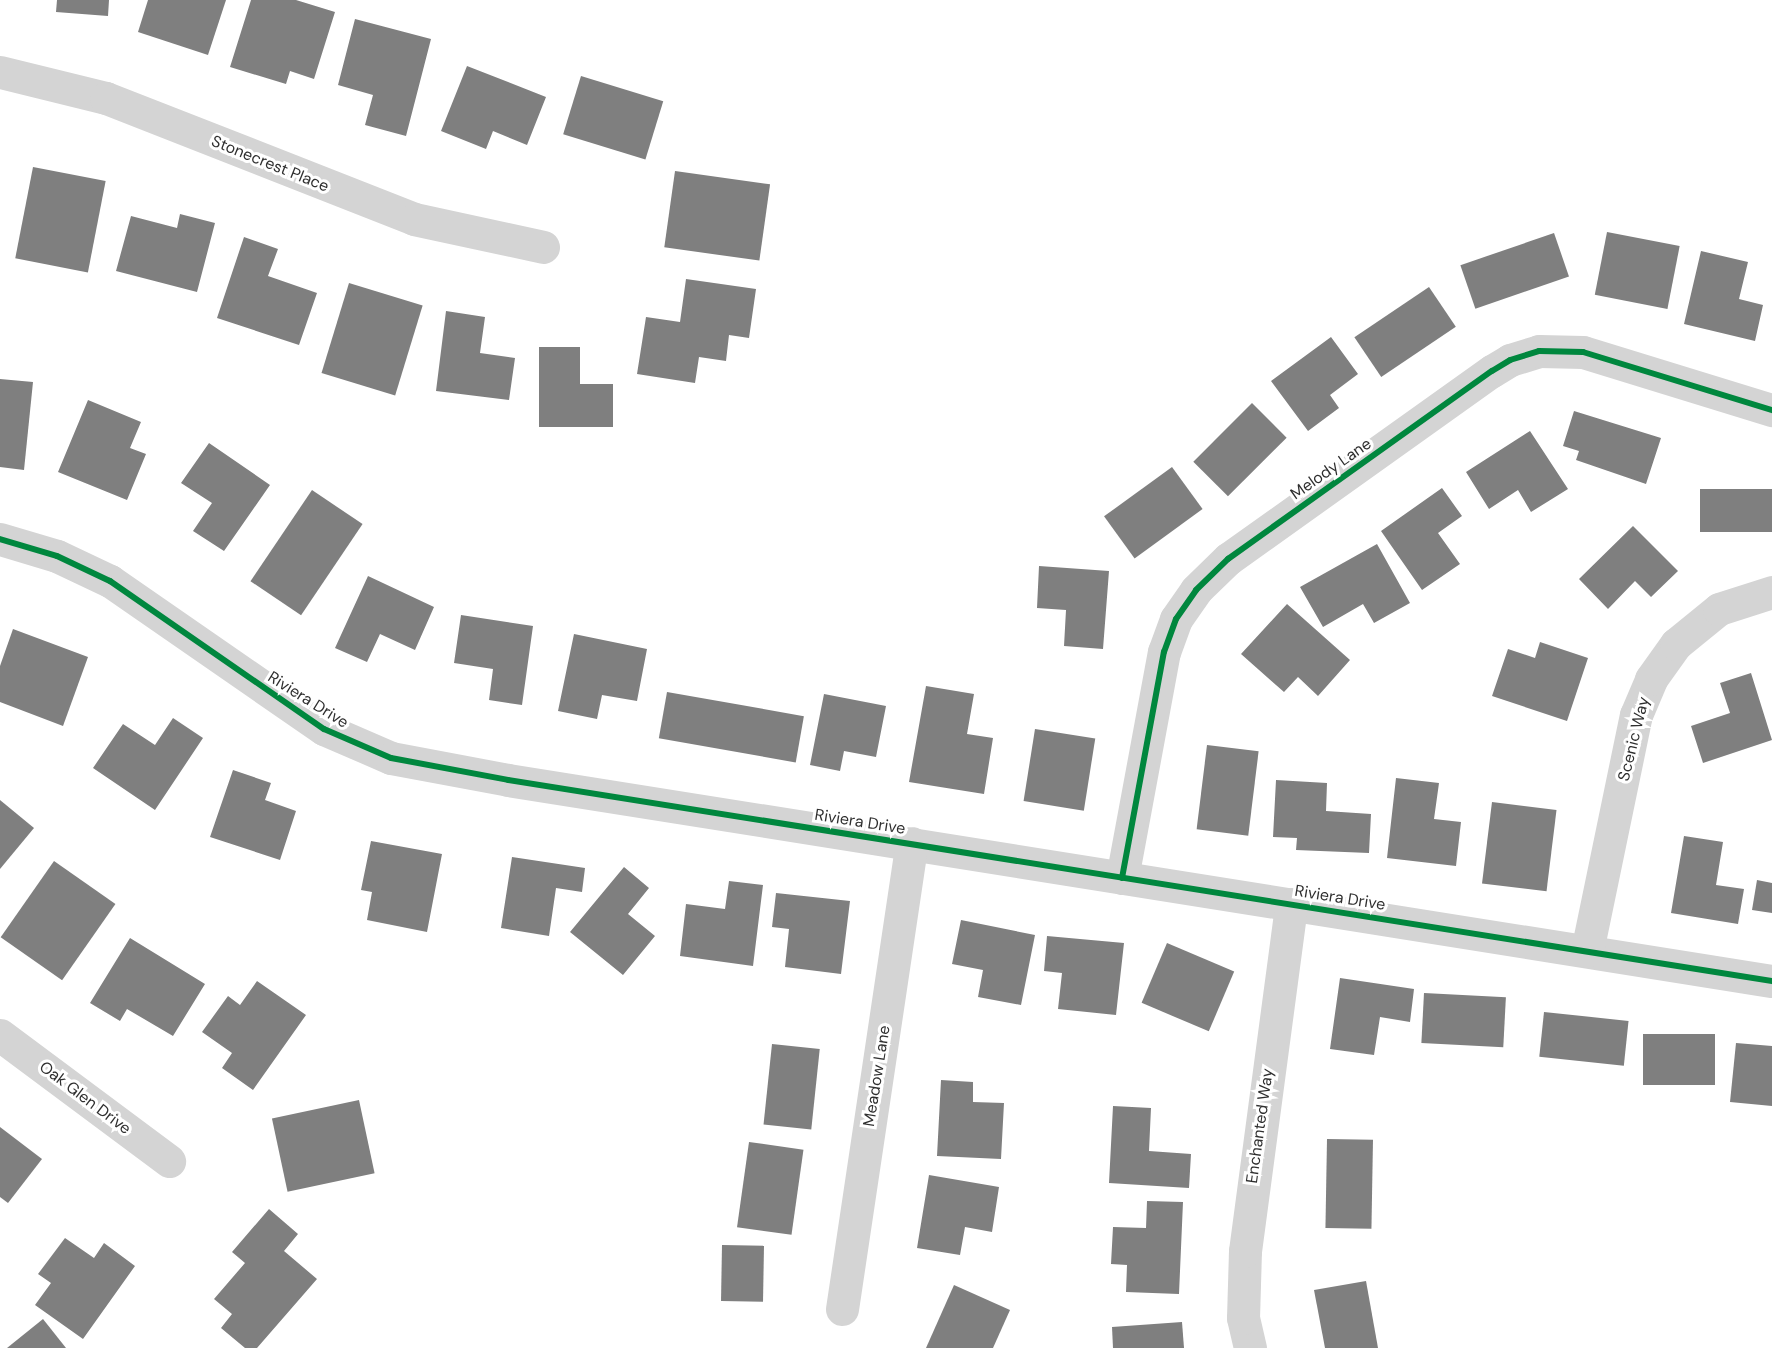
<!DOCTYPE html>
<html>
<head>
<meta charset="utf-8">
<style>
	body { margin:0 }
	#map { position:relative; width:1772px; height:1348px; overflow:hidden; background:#fff; font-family:"DM Sans",sans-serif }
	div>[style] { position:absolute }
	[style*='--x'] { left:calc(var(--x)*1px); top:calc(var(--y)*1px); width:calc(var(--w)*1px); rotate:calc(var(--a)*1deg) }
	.building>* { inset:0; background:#7f7f7f; transform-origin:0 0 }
	.minor>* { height:33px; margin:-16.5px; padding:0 16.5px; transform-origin:16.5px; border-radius:16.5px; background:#d4d4d4 }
	.cycleway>* { height:6px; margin:-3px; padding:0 3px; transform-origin:3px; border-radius:3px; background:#00873e }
	span { translate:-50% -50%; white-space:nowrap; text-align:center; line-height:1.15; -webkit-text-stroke:6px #fff; paint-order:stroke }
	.street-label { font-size:16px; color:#2f2f2f }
</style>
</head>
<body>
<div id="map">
	<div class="building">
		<div style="clip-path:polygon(57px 0,109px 0,108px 16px,56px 12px)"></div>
		<div style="clip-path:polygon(148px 0,226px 0,208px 55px,138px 32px)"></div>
		<div style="clip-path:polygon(251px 0,296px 0,335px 12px,314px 79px,290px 71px,286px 84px,230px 67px)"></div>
		<div style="clip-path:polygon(355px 19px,431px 39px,406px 136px,365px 125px,373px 95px,338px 85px)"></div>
		<div style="clip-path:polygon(467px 66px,546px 97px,527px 145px,493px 131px,486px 149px,441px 131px)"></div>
		<div style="left:581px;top:76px;width:86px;height:61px;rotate:17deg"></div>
		<div style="left:33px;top:167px;width:74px;height:93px;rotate:11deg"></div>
		<div style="left:675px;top:171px;width:96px;height:77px;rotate:8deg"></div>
		<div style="clip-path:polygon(180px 214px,215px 223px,197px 292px,116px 271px,131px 216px,177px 228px)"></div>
		<div style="left:1607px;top:232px;width:74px;height:64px;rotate:11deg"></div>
		<div style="left:1554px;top:233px;width:46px;height:99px;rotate:71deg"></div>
		<div style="clip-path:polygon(244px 237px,278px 249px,268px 276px,317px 293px,299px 345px,217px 318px)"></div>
		<div style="clip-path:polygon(1701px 251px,1748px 262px,1739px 299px,1763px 305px,1755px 341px,1684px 324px)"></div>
		<div style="clip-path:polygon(686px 279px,756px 289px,749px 338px,729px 335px,726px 361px,699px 357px,695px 383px,637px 374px,646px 317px,680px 322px)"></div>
		<div style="left:349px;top:283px;width:77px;height:94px;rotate:17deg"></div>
		<div style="left:1429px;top:287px;width:48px;height:90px;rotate:56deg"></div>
		<div style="clip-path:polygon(446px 311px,485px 317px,480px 353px,515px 358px,509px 400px,436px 391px)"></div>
		<div style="clip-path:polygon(1331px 337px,1358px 374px,1330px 395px,1339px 408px,1308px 431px,1271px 381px)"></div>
		<div style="clip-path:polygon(539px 347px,580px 347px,580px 384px,613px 384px,613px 427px,539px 427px)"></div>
		<div style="clip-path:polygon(0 379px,33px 382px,24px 470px,0 467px)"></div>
		<div style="clip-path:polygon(88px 400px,141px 422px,130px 448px,146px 454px,127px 500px,58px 472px)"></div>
		<div style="left:1252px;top:403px;width:49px;height:83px;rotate:45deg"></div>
		<div style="clip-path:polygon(1574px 411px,1661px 438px,1646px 484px,1576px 460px,1579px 451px,1563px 446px)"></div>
		<div style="clip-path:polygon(1530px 431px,1568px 489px,1531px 512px,1518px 490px,1489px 509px,1466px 472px)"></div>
		<div style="clip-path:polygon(209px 443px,270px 485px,224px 551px,193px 531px,212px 503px,181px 483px)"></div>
		<div style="left:1172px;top:467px;width:52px;height:84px;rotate:54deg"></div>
		<div style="clip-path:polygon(1442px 488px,1462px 516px,1438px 533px,1460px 564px,1422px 590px,1381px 531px)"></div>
		<div style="left:1772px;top:489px;width:43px;height:72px;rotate:90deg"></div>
		<div style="left:312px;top:490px;width:61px;height:110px;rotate:34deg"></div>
		<div style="clip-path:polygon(1633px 526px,1678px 571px,1651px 597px,1635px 581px,1608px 609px,1579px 579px)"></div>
		<div style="clip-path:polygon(1377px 544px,1410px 603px,1374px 623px,1363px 604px,1323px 627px,1300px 587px)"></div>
		<div style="clip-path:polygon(1039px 566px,1109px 571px,1103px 649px,1064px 646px,1066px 610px,1037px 608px)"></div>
		<div style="clip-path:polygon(368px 576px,434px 607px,415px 650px,380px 634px,367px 662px,335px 648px)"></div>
		<div style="clip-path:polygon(1287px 604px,1350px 660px,1318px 696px,1298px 677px,1284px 692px,1241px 654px)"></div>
		<div style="clip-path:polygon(461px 615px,533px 626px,522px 705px,489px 700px,493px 669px,454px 663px)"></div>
		<div style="clip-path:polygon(13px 629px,88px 657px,63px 726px,0 702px,0 666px)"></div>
		<div style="clip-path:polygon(574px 634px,647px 649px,637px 701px,602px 695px,597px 719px,558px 711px)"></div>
		<div style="clip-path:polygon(1540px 642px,1588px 658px,1567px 721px,1492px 696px,1508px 649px,1535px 658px)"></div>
		<div style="clip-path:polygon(1751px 673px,1772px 740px,1703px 763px,1691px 726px,1730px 713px,1720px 683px)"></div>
		<div style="clip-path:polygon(926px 686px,974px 694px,967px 734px,993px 738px,984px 794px,909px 782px)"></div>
		<div style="left:667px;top:692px;width:139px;height:47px;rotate:10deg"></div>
		<div style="clip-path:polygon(824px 694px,886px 706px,876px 757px,844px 751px,840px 771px,810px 765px)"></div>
		<div style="clip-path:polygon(173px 718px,203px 738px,155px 810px,93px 768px,123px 724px,155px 745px)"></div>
		<div style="left:1035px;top:729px;width:61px;height:73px;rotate:9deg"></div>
		<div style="left:1207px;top:745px;width:52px;height:85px;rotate:7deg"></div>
		<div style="clip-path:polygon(233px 770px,271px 783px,265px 800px,296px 811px,280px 860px,210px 837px)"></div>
		<div style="clip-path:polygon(1396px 778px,1439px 783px,1434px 819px,1461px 822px,1456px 866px,1387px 858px)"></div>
		<div style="clip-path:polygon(1276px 780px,1327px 783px,1326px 811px,1371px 814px,1369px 853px,1296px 850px,1297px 838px,1273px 837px)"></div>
		<div style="clip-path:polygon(0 800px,34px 828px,0 869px)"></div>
		<div style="left:1492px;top:802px;width:65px;height:82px;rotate:7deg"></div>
		<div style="clip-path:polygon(1684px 836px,1723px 842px,1716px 885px,1744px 889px,1738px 924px,1671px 913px)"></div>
		<div style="clip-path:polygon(371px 841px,442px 854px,427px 932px,367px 920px,372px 892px,361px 890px)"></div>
		<div style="clip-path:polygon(512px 857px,585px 868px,582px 892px,556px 888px,549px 936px,501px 928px)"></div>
		<div style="left:54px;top:861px;width:75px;height:93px;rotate:35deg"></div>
		<div style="clip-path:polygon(624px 867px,649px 888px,628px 914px,655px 936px,623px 975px,570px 932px)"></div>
		<div style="clip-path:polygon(1757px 880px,1772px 883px,1772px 913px,1752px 910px)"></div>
		<div style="clip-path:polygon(729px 881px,763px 885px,753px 966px,680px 956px,686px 904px,725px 909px)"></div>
		<div style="clip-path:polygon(776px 893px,850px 901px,841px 974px,785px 967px,789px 929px,772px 927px)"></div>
		<div style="clip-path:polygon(961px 920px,1035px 935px,1021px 1005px,978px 997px,983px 970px,952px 964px)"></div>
		<div style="clip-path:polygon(1047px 936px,1124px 943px,1116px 1015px,1058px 1009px,1062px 973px,1044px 971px)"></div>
		<div style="clip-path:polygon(130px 938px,205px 984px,173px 1036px,127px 1009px,120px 1021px,90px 1003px)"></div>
		<div style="left:1167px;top:943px;width:73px;height:65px;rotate:23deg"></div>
		<div style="clip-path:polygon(1340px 978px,1414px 989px,1410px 1022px,1380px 1017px,1374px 1055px,1330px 1049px)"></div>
		<div style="clip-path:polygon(257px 981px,306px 1015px,253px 1090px,222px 1068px,232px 1053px,202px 1032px,228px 996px,240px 1005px)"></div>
		<div style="left:1424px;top:993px;width:82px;height:50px;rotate:3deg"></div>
		<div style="left:1544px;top:1012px;width:85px;height:45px;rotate:6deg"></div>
		<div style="left:1643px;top:1034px;width:72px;height:51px"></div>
		<div style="clip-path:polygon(1736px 1043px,1772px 1046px,1772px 1106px,1730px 1102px)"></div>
		<div style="left:772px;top:1044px;width:48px;height:81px;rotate:6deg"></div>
		<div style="clip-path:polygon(941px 1080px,973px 1082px,973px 1102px,1004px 1103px,1001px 1159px,937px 1156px)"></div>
		<div style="left:359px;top:1100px;width:75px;height:89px;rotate:78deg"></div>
		<div style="clip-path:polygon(1113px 1106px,1151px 1108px,1149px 1151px,1191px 1154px,1189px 1188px,1109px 1183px)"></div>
		<div style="clip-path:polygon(0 1127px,42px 1159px,8px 1203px,0 1197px)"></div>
		<div style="left:1327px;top:1139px;width:46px;height:89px;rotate:1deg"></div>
		<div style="left:749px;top:1142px;width:55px;height:86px;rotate:8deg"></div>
		<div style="clip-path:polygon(929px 1175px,999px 1187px,992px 1232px,965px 1227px,960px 1255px,917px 1248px)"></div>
		<div style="clip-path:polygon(1147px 1201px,1183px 1202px,1179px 1294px,1126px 1292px,1127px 1265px,1111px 1264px,1113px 1227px,1146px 1228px)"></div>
		<div style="clip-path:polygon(269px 1209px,298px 1234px,284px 1251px,317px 1279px,257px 1348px,245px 1348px,221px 1328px,232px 1314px,214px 1299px,245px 1263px,232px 1252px)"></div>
		<div style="clip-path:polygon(65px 1238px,94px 1258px,104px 1243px,135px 1266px,83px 1339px,35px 1305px,51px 1283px,38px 1274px)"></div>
		<div style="left:722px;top:1245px;width:42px;height:56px;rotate:1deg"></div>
		<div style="clip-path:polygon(1366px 1281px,1378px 1348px,1325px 1348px,1314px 1290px)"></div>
		<div style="clip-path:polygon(954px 1285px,1010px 1310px,993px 1348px,926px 1348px)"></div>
		<div style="clip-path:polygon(43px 1319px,66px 1348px,7px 1348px)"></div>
		<div style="clip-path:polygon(1182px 1322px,1184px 1348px,1113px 1348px,1112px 1327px)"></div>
	</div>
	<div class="minor">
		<div style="--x:0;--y:72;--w:109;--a:13.8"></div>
		<div style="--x:106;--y:98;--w:331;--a:21.4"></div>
		<div style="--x:414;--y:219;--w:132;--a:12.2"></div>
		<div style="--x:0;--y:539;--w:59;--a:16.6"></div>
		<div style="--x:57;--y:556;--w:59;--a:25.3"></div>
		<div style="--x:110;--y:581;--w:260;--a:34.7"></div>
		<div style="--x:324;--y:729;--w:73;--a:23.4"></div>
		<div style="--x:391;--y:758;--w:119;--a:10.6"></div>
		<div style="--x:508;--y:780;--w:1280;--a:9.04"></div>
		<div style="--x:1122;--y:878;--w:230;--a:-79.5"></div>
		<div style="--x:1164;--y:652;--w:35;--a:-70"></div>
		<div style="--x:1176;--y:619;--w:35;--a:-55"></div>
		<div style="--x:1196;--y:590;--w:45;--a:-44.1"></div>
		<div style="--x:1228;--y:559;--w:324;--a:-35.5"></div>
		<div style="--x:1492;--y:371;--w:21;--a:-31"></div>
		<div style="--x:1510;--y:360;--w:30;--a:-17"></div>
		<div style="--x:1539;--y:351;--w:44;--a:1.3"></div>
		<div style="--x:1583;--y:352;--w:198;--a:17.1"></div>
		<div style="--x:1587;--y:951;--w:241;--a:-78.3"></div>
		<div style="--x:1636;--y:715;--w:39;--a:-67"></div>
		<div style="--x:1651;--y:679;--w:43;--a:-54.5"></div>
		<div style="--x:1676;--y:644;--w:55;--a:-39.1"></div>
		<div style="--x:1719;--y:609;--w:56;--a:-17.8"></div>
		<div style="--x:0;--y:1035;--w:211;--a:36.7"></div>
		<div style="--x:842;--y:1309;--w:471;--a:-81.5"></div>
		<div style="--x:1250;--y:1348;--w:31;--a:-103"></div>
		<div style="--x:1243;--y:1318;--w:67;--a:-88.3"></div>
		<div style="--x:1245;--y:1251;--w:350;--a:-82.4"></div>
	</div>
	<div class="cycleway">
		<div style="--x:0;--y:539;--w:59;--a:16.6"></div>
		<div style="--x:57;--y:556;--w:59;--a:25.3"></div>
		<div style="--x:110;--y:581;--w:260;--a:34.7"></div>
		<div style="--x:324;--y:729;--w:73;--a:23.4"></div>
		<div style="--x:391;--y:758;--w:119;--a:10.6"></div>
		<div style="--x:508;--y:780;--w:1280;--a:9.04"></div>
		<div style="--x:1122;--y:878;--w:230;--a:-79.5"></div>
		<div style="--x:1164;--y:652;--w:35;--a:-70"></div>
		<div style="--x:1176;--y:619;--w:35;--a:-55"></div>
		<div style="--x:1196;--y:590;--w:45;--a:-44.1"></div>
		<div style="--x:1228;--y:559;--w:324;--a:-35.5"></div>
		<div style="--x:1492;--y:371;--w:21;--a:-31"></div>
		<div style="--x:1510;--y:360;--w:30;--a:-17"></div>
		<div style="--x:1539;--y:351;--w:44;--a:1.3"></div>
		<div style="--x:1583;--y:352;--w:198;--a:17.1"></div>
	</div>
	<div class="street-label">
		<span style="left:270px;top:164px;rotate:22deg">Stonecrest Place</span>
		<span style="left:1331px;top:469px;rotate:-35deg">Melody Lane</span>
		<span style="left:308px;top:700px;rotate:32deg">Riviera Drive</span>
		<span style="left:1634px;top:739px;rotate:-76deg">Scenic Way</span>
		<span style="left:860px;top:822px;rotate:9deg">Riviera Drive</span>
		<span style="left:1340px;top:898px;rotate:9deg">Riviera Drive</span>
		<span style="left:877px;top:1076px;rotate:-81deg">Meadow Lane</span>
		<span style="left:85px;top:1098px;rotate:37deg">Oak Glen Drive</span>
		<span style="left:1260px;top:1126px;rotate:-82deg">Enchanted Way</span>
	</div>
</div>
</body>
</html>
